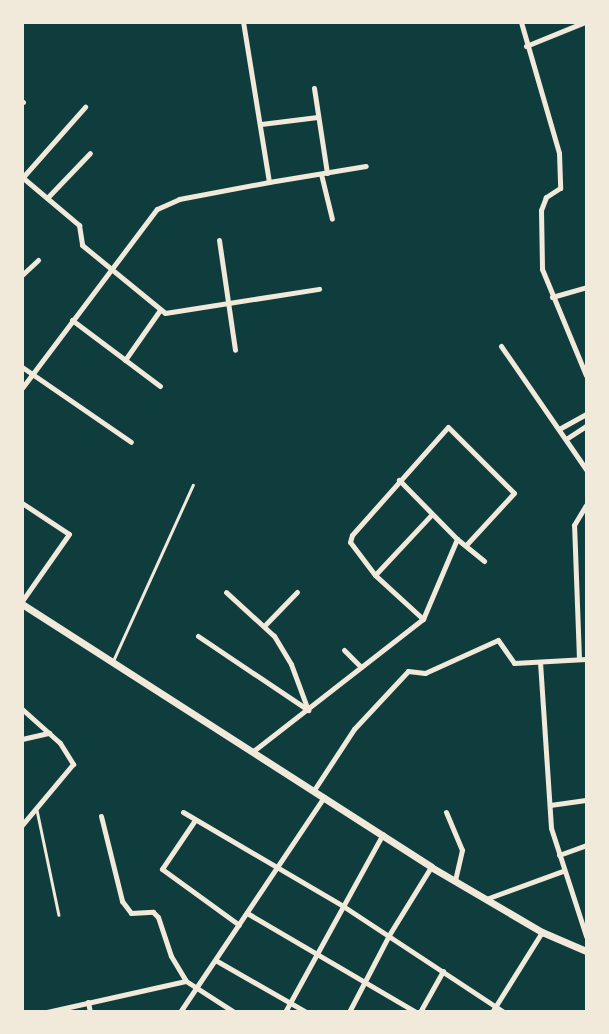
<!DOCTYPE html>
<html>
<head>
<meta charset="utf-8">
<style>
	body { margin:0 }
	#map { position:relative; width:609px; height:1034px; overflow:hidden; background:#0f3d3e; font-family:"PT Sans",sans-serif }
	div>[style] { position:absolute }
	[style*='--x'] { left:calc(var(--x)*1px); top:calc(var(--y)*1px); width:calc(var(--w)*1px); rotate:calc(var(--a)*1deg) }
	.service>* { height:2.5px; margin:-1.25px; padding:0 1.25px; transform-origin:1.25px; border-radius:1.25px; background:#f1e9da }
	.minor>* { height:5px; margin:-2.5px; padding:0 2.5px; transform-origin:2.5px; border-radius:2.5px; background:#f1e9da }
	.secondary>* { height:7px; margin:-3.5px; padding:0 3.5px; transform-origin:3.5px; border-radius:3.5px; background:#f1e9da }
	span { translate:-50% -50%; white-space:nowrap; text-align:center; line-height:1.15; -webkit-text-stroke:5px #f1e9da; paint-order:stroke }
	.frame { position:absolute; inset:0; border:24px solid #f1e9da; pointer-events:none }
</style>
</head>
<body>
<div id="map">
	<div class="service">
		<div style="--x:113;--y:661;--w:193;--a:-65.6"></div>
		<div style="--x:37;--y:810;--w:107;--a:78.2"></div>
	</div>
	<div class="minor">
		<div style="--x:521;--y:22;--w:136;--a:73.8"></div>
		<div style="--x:559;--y:153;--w:35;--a:88"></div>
		<div style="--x:560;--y:188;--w:17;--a:147"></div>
		<div style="--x:546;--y:197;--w:14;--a:111"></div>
		<div style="--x:541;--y:210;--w:59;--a:89"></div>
		<div style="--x:542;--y:269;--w:115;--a:67.5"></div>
		<div style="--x:526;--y:46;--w:64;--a:-22.1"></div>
		<div style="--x:314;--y:88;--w:86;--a:81.3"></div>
		<div style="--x:22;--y:102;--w:1;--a:0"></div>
		<div style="--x:261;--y:124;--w:57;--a:-7"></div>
		<div style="--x:321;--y:174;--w:46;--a:76.3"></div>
		<div style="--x:22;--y:177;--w:75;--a:40.1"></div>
		<div style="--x:79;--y:225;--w:20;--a:81"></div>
		<div style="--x:82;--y:245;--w:107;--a:39.3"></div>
		<div style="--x:165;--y:313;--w:156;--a:-8.9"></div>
		<div style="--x:23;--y:177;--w:94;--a:-48.5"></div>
		<div style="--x:269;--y:182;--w:98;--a:-9.4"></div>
		<div style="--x:47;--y:198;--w:62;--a:-46.3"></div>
		<div style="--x:219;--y:240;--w:111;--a:81.7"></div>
		<div style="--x:22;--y:275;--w:22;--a:-43"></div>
		<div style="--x:552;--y:297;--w:35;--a:-16"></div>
		<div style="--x:72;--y:320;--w:110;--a:36.9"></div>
		<div style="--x:501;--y:346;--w:150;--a:55.4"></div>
		<div style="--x:125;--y:360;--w:61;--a:-55"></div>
		<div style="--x:22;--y:367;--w:132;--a:34.5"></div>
		<div style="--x:22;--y:388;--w:224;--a:-53"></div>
		<div style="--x:157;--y:209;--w:24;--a:-24"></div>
		<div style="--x:179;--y:199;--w:92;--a:-10.7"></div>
		<div style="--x:269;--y:182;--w:162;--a:-99.2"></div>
		<div style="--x:559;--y:429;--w:31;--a:-29"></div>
		<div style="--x:566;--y:439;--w:24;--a:-33"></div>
		<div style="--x:22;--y:503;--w:56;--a:33.4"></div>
		<div style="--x:69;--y:534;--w:82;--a:125"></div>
		<div style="--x:457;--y:539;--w:35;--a:39"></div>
		<div style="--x:375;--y:575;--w:83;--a:-46.9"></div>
		<div style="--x:423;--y:619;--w:65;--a:-137.5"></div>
		<div style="--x:375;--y:575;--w:41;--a:-127.1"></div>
		<div style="--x:350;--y:542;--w:7;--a:-74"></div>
		<div style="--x:352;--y:535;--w:144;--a:-48.4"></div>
		<div style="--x:448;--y:427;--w:93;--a:45"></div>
		<div style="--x:514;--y:493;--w:69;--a:132.7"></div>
		<div style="--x:265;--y:625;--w:46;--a:-45.9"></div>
		<div style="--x:198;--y:636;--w:133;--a:33.9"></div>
		<div style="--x:308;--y:710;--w:49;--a:-110.3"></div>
		<div style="--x:291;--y:664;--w:33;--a:-121"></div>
		<div style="--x:274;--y:636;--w:65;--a:-137.5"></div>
		<div style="--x:344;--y:650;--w:24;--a:45"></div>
		<div style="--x:579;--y:659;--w:134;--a:-92.1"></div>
		<div style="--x:574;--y:525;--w:23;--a:-59"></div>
		<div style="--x:540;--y:662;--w:166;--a:86.2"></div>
		<div style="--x:551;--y:828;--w:114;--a:72"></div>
		<div style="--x:22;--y:709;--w:51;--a:41.8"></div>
		<div style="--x:60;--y:743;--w:25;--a:58"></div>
		<div style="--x:73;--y:764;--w:80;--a:129.9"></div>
		<div style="--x:22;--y:739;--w:28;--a:-13"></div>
		<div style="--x:252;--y:752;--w:217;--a:-37.9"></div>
		<div style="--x:423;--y:619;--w:87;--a:-67"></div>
		<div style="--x:457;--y:539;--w:83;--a:-134.5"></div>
		<div style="--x:314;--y:790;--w:73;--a:-56.7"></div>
		<div style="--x:354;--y:729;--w:79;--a:-47"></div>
		<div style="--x:408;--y:671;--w:17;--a:7"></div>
		<div style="--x:425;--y:673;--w:80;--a:-24.3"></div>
		<div style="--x:498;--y:640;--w:28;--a:55"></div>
		<div style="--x:514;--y:663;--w:72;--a:-3.2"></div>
		<div style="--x:550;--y:805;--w:36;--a:-8"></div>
		<div style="--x:183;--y:812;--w:186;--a:30.4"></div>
		<div style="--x:343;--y:906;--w:193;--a:33.4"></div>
		<div style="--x:446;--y:812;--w:41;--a:67.2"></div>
		<div style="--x:462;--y:850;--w:31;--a:103"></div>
		<div style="--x:101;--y:816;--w:88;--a:76.1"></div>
		<div style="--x:122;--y:901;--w:15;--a:53"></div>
		<div style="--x:131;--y:913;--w:22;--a:-3"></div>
		<div style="--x:153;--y:912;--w:7;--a:45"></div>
		<div style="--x:158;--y:917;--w:41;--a:71.6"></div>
		<div style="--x:171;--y:956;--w:29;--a:59"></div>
		<div style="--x:195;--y:820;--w:59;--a:124"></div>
		<div style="--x:162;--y:869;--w:95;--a:36"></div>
		<div style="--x:559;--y:855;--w:29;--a:-20"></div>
		<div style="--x:486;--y:899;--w:82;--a:-20"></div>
		<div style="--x:247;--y:913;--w:196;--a:30.4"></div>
		<div style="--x:217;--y:961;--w:103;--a:29.8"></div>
		<div style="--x:88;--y:1002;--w:10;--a:79"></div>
		<div style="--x:47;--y:1012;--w:142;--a:-12.6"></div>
		<div style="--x:186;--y:981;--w:57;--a:32.9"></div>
		<div style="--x:180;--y:1012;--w:259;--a:-56.2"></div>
		<div style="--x:285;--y:1012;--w:203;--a:-61.2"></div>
		<div style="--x:349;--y:1012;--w:87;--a:-62.5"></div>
		<div style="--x:389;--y:935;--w:80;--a:-58.3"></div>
		<div style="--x:420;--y:1012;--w:47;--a:-60.7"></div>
		<div style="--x:492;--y:1012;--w:94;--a:-58"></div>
	</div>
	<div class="secondary">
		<div style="--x:22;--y:604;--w:486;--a:32.7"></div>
		<div style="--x:431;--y:867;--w:129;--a:30.4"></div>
		<div style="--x:542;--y:932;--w:48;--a:23.4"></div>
	</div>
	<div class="frame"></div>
</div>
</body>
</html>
